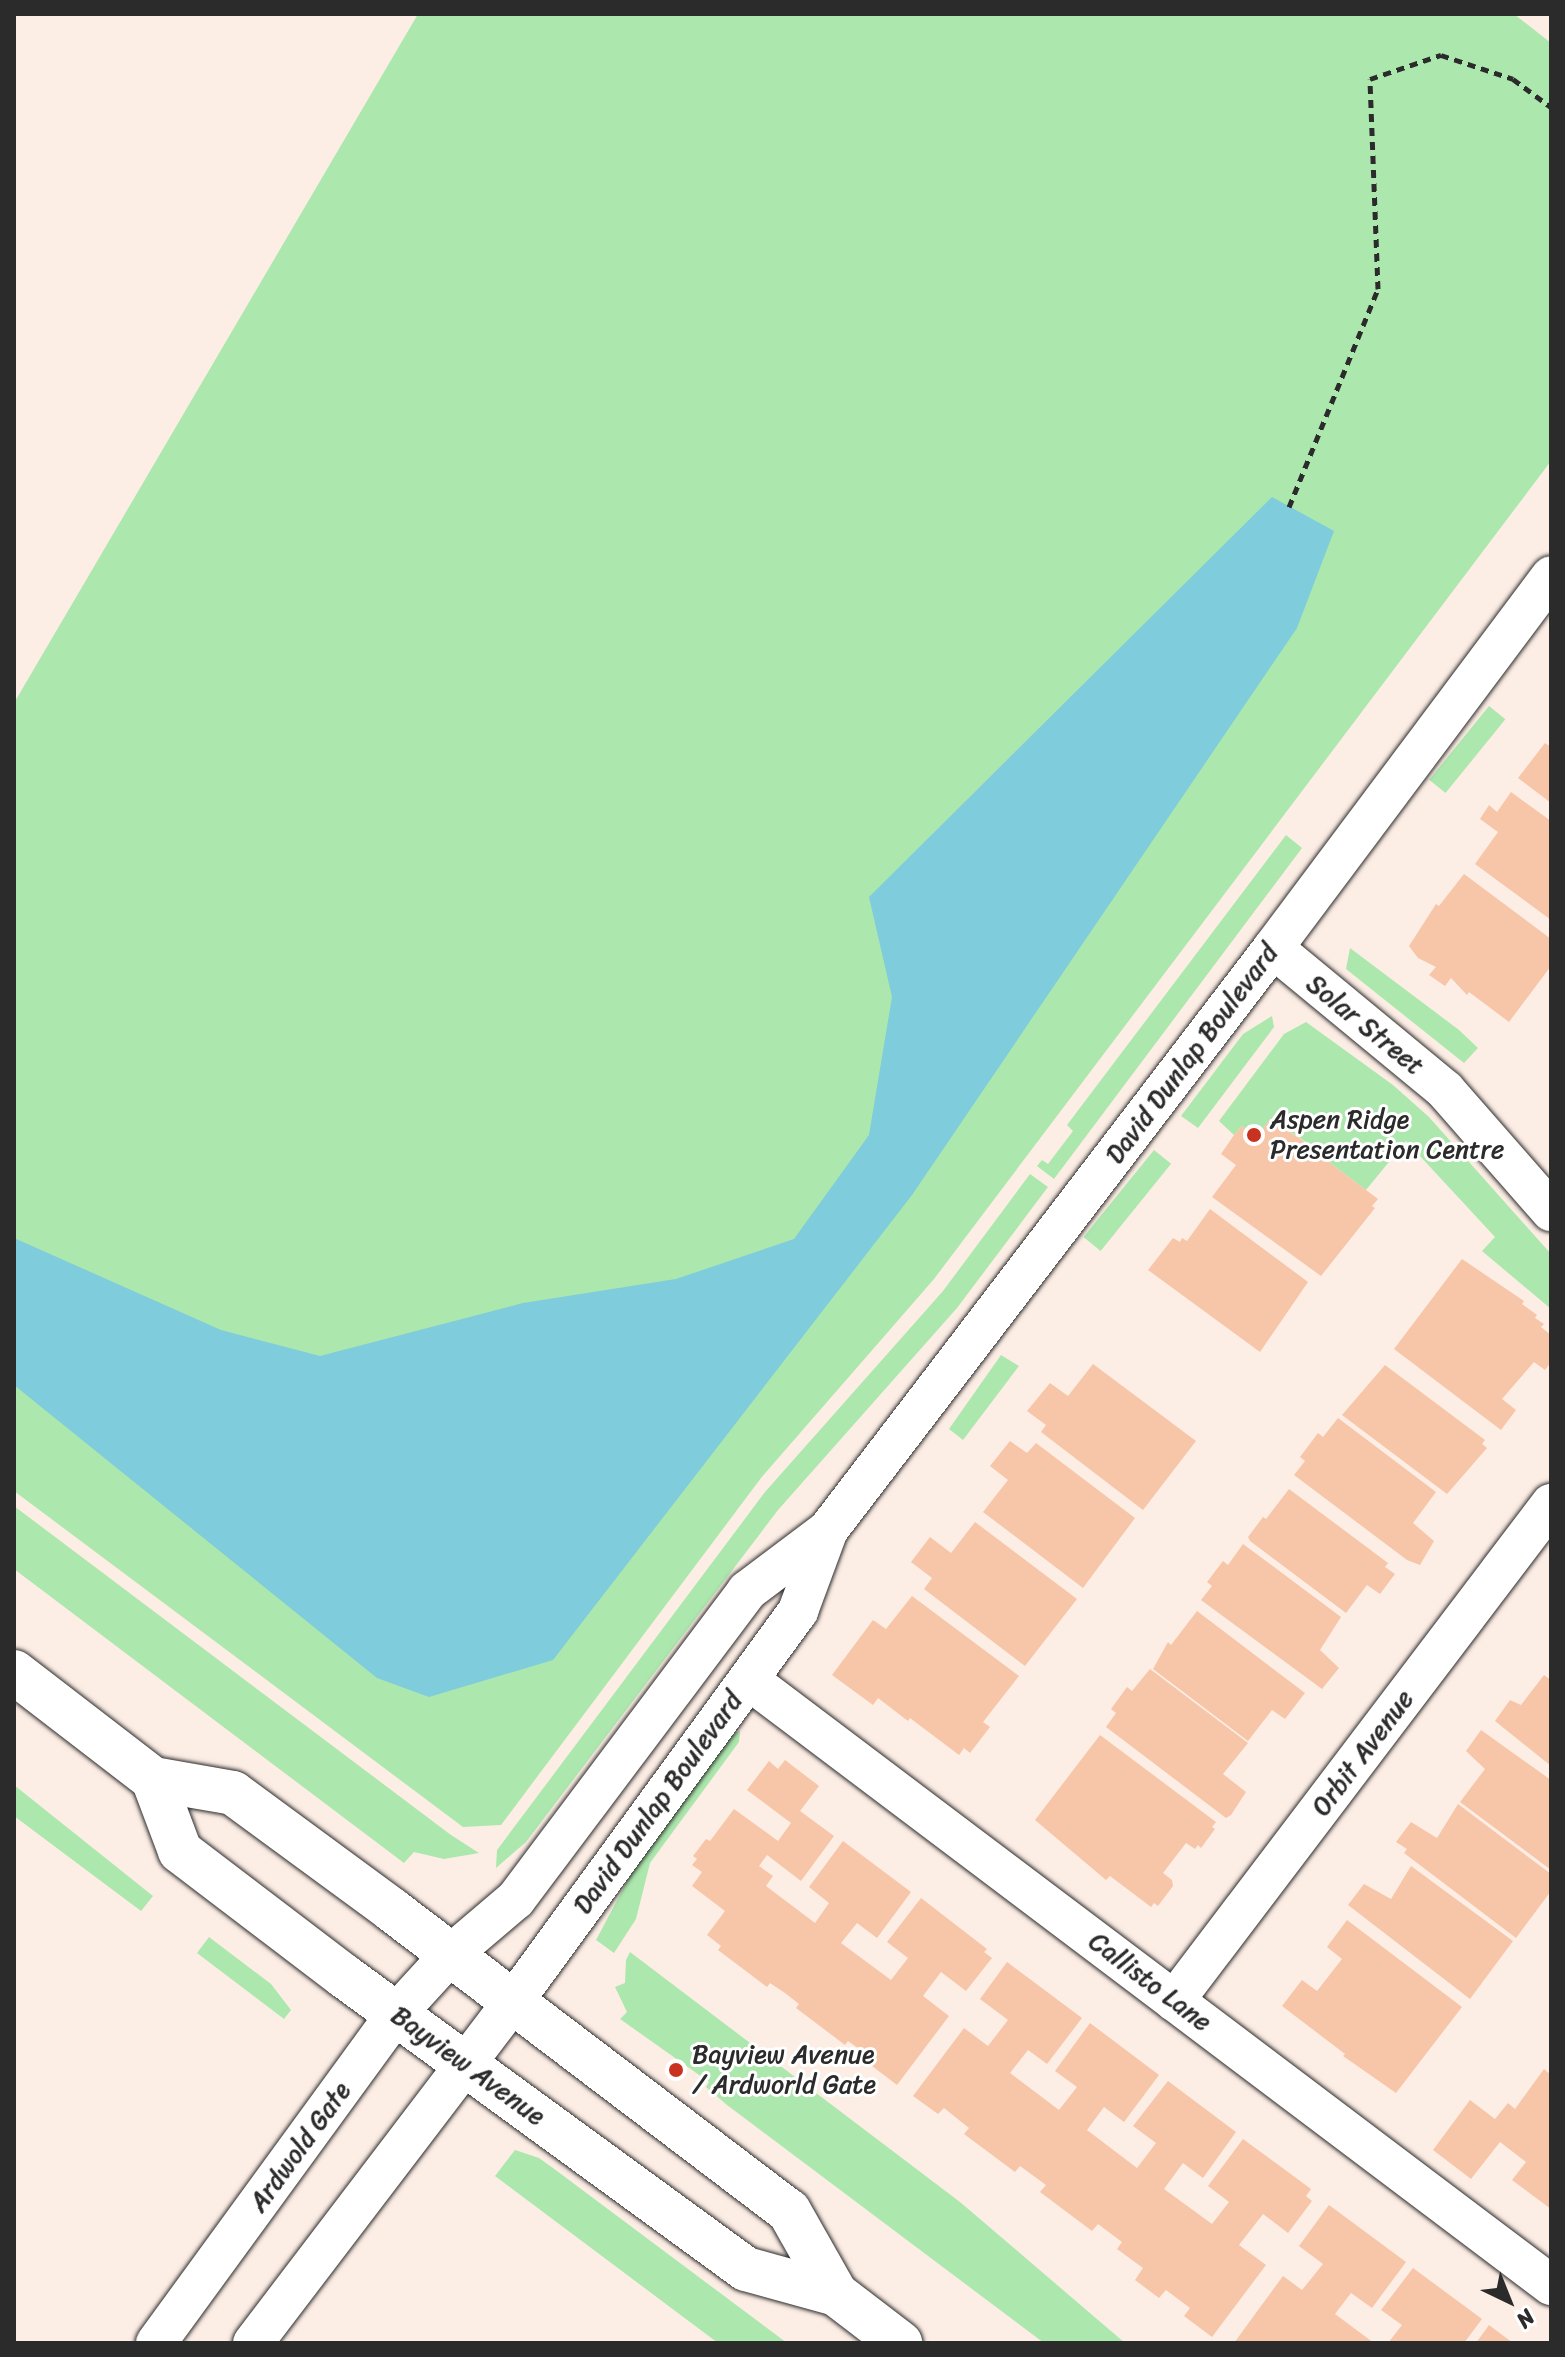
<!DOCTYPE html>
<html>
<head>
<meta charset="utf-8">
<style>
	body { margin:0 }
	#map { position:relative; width:1565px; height:2357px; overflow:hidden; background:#fdeee5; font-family:Sriracha,sans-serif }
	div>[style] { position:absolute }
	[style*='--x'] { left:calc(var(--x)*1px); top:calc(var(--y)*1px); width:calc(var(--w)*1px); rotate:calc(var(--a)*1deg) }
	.green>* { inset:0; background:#ace7ad; transform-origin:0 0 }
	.water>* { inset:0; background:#7eccdc }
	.building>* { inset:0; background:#f7c5a7 }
	.path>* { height:5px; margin-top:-2.5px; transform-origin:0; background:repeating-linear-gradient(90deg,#2b2b2b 0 8px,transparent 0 14px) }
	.roads { filter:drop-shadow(0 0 2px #2b2b2b) drop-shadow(0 0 2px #2b2b2b) }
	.street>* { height:40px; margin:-20px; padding:0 20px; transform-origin:20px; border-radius:20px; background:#fff }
	.secondary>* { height:44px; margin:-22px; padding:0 22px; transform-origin:22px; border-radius:22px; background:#fff }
	.dots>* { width:22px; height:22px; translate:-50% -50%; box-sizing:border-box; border:4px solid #fff; border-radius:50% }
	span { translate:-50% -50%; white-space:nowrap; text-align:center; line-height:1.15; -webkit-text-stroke:6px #fff; paint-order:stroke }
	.street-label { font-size:26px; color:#2b2b2b }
	.poi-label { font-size:26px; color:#2b2b2b }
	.left { translate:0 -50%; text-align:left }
	.frame { position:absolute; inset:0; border:16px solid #2b2b2b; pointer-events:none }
	.north { position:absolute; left:1469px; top:2261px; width:80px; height:80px; -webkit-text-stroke:6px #fff; paint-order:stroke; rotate:137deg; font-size:22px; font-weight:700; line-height:32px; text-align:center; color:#2b2b2b }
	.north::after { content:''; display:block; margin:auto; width:28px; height:36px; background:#2b2b2b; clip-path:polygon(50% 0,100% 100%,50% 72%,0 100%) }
</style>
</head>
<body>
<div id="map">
	<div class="green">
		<div style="clip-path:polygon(418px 14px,1514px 14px,1551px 43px,1551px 461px,934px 1279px,761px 1478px,501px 1825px,463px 1827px,14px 1491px,14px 703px)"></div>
		<div style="left:1489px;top:706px;width:21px;height:95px;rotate:39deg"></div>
		<div style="clip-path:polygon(1286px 835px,1302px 848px,1054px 1179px,1037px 1166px,1042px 1160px,1048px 1164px,1073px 1131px,1067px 1125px)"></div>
		<div style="clip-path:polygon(1350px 948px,1459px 1030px,1478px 1048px,1464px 1063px,1346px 969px)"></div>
		<div style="clip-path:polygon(1272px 1016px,1274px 1027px,1198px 1128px,1181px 1116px,1243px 1034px)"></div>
		<div style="clip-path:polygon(1306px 1022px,1393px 1085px,1429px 1117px,1551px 1254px,1551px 1309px,1482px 1251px,1495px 1237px,1406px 1141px,1366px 1190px,1326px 1160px,1328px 1156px,1270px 1119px,1257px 1137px,1242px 1126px,1234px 1135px,1219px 1121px,1284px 1034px)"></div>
		<div style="left:1154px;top:1150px;width:22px;height:112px;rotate:39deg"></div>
		<div style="clip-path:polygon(1030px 1174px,1048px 1187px,957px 1308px,778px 1510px,526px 1842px,496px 1868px,497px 1850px,765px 1492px,943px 1291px)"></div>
		<div style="clip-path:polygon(1001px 1355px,1019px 1366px,963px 1440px,949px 1429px)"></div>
		<div style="clip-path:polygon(14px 1506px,451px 1835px,479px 1853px,444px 1859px,414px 1852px,404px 1863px,14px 1569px)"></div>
		<div style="clip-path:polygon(740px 1731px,739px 1742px,650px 1863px,636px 1919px,614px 1953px,596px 1940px,656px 1827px,724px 1738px)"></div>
		<div style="clip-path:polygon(14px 1785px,153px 1896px,141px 1911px,14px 1816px)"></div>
		<div style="clip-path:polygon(209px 1937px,271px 1984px,291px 2010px,284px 2019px,197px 1953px)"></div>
		<div style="clip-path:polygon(630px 1952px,960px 2202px,1125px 2343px,1044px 2343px,727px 2105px,706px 2087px,709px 2082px,620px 2019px,627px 2012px,615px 1987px,625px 1983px,626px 1960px)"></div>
		<div style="clip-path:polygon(515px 2150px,539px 2158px,553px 2168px,787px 2343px,718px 2343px,495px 2176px)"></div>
	</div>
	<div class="water">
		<div style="clip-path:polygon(1272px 497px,1334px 531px,1297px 628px,912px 1195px,553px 1660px,429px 1697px,377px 1678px,14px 1385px,14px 1238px,221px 1330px,320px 1356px,523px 1303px,676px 1279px,794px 1239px,869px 1135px,892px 997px,869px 897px)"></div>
	</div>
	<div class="building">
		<div style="clip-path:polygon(1545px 743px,1551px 747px,1551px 803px,1518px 778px)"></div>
		<div style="clip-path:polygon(1511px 792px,1551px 821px,1551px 920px,1475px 864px,1498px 832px,1480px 819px,1489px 805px,1497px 812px)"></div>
		<div style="clip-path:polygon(1464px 874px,1551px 939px,1551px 966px,1509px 1022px,1469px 992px,1467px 995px,1451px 978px,1445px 986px,1429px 975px,1436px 967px,1418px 958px,1409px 946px,1436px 904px,1439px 906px)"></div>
		<div style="clip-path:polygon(1270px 1119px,1328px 1157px,1326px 1160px,1378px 1199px,1372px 1206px,1375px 1208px,1321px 1276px,1212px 1197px,1236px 1165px,1221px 1154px,1234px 1135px,1242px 1126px,1257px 1137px)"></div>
		<div style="clip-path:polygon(1210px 1209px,1308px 1282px,1260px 1352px,1148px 1270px,1173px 1238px,1180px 1242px,1182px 1238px,1187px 1241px)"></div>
		<div style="clip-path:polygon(1462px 1259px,1524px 1301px,1522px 1304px,1537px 1315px,1535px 1318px,1544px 1324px,1541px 1327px,1551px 1335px,1551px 1362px,1545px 1370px,1534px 1362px,1502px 1399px,1516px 1410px,1501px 1430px,1394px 1349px)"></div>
		<div style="clip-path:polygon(1093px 1364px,1196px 1441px,1143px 1510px,1041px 1432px,1046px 1425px,1027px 1411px,1050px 1383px,1068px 1396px)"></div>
		<div style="clip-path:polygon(1385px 1365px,1485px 1440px,1482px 1444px,1487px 1448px,1447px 1494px,1342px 1415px)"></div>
		<div style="clip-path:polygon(1338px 1418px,1436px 1492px,1413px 1523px,1434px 1541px,1420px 1565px,1407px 1560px,1294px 1475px,1305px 1461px,1300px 1457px,1318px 1433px,1323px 1437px)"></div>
		<div style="clip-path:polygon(1010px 1441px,1027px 1453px,1036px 1443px,1135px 1518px,1083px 1588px,983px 1512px,1008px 1480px,990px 1466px)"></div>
		<div style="clip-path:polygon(1289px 1489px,1388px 1563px,1385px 1567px,1395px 1574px,1380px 1594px,1367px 1585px,1346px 1613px,1250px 1541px,1248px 1537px,1263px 1517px,1266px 1519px)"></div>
		<div style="clip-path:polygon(975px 1522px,1077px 1599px,1025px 1666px,924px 1589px,932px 1578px,911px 1562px,930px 1537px,951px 1553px)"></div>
		<div style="clip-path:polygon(1243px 1544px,1341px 1617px,1320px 1650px,1339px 1668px,1322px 1689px,1201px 1600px,1212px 1586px,1207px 1582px,1223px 1561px,1228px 1565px)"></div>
		<div style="clip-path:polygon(912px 1596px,1019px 1676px,983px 1722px,990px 1727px,970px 1753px,964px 1748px,959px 1755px,910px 1718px,908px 1721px,878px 1698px,873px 1705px,832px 1675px,873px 1620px,886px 1629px)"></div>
		<div style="clip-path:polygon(1197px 1611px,1305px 1693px,1285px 1719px,1272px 1710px,1248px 1741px,1153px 1669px,1168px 1642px,1171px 1645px)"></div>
		<div style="clip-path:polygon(1150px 1669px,1248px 1743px,1223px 1774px,1246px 1792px,1231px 1815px,1226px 1818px,1106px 1727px,1116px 1713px,1111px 1709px,1127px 1687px,1132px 1691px)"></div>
		<div style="clip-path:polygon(1544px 1675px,1551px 1680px,1551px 1766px,1495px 1721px,1510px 1700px,1521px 1705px)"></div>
		<div style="clip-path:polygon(1481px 1730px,1551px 1780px,1551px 1870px,1460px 1802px,1485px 1769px,1466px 1751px)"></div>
		<div style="clip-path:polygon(1100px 1735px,1216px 1822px,1212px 1827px,1215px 1829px,1201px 1848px,1198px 1845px,1195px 1849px,1186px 1843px,1163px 1873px,1172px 1880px,1173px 1886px,1158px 1906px,1154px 1903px,1151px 1907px,1110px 1876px,1106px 1880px,1035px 1820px)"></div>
		<div style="clip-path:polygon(785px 1760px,819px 1786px,800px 1811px,834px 1836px,801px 1881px,767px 1855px,759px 1866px,773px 1876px,766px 1886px,815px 1923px,829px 1903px,809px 1887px,843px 1841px,911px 1892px,877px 1938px,857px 1923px,841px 1943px,891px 1980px,908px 1958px,887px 1942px,921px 1898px,987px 1949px,984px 1952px,992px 1958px,966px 1991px,941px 1972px,923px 1996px,949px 2016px,897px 2085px,872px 2066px,876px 2061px,848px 2041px,845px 2045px,796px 2008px,799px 2004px,785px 1993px,770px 1983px,767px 1987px,718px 1950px,721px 1946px,707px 1935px,725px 1911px,692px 1886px,702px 1872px,692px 1865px,697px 1859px,693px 1856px,706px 1839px,710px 1841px,734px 1809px,778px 1841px,791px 1823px,747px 1790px,769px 1761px,778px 1769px)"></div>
		<div style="clip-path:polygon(1458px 1804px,1551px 1874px,1551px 1891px,1516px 1938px,1404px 1853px,1407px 1849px,1396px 1842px,1411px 1822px,1437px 1838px)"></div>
		<div style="clip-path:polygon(1411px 1866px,1513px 1941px,1470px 1999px,1348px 1905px,1364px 1884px,1391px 1899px)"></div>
		<div style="clip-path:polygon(1347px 1920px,1462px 2007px,1396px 2093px,1343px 2056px,1345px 2054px,1282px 2006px,1302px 1980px,1317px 1991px,1342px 1959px,1327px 1947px)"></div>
		<div style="clip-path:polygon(1007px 1962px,1082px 2018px,1047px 2064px,1028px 2050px,1010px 2073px,1059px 2110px,1077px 2087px,1055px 2071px,1090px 2023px,1159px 2075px,1124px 2122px,1104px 2107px,1087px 2130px,1137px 2168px,1156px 2143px,1133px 2126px,1168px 2081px,1236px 2132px,1203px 2178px,1183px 2163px,1164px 2189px,1212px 2224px,1229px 2202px,1208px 2186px,1243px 2139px,1311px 2189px,1306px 2196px,1312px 2201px,1288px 2233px,1263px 2214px,1239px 2245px,1266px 2265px,1212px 2337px,1184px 2316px,1190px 2308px,1166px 2290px,1159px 2298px,1135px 2280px,1143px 2268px,1117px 2249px,1122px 2242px,1098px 2224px,1092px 2231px,1040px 2192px,1046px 2185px,1020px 2166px,1015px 2172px,964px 2134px,969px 2128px,944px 2108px,938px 2114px,913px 2096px,964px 2028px,988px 2046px,1008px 2020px,980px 1999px)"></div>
		<div style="clip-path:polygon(1544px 2069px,1551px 2075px,1551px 2209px,1512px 2180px,1526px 2162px,1500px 2142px,1471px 2179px,1433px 2150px,1470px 2100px,1495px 2119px,1508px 2103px,1515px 2109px)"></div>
		<div style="clip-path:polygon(1329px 2205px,1406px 2262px,1372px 2308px,1351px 2293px,1335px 2314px,1374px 2343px,1234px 2343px,1283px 2276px,1302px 2290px,1323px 2264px,1299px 2246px)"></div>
		<div style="clip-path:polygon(1413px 2268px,1482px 2319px,1464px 2343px,1388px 2343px,1402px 2325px,1381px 2310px)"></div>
		<div style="clip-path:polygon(1489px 2325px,1513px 2343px,1476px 2343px)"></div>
	</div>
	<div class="path">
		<div style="--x:1289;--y:507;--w:235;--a:-67.8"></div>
		<div style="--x:1378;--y:289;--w:210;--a:-92.2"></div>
		<div style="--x:1370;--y:79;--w:75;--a:-18.7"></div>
		<div style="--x:1441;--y:55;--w:76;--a:18.4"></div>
		<div style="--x:1513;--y:79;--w:47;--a:36.4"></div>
	</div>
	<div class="roads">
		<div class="street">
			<div style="--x:1273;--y:948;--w:223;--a:39.5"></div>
			<div style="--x:1445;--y:1090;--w:161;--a:48.8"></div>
			<div style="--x:749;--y:1680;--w:1005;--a:37.03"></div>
			<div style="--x:1174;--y:2001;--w:624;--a:-52.82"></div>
			<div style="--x:156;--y:2343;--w:407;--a:-53.9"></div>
			<div style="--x:396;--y:2014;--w:79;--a:-47.6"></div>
			<div style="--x:449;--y:1956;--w:88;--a:-40.4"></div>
			<div style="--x:516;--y:1899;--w:385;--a:-53.1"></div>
			<div style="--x:747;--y:1591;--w:101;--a:-37"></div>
			<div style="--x:828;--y:1530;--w:733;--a:-52.6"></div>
			<div style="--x:1273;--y:948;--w:464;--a:-53.2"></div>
			<div style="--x:253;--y:2343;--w:429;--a:-52.7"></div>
			<div style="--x:513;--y:2002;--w:484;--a:-53.9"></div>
			<div style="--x:798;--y:1611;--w:86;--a:-69.7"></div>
		</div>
		<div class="secondary">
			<div style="--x:14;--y:1672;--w:175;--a:37.6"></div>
			<div style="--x:153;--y:1779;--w:81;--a:9.9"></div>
			<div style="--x:233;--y:1793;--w:197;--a:36.3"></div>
			<div style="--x:392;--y:1910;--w:498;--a:37.2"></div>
			<div style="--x:789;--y:2211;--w:95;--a:60.5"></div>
			<div style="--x:153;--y:1779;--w:77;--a:69.4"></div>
			<div style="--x:180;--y:1851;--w:206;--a:37.3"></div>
			<div style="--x:344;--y:1976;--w:497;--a:36.1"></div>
			<div style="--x:746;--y:2269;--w:93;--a:15.5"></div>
			<div style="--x:836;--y:2294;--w:81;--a:37.4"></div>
		</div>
	</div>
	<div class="dots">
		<div style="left:1254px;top:1135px;background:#c8321e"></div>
		<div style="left:676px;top:2070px;background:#c8321e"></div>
	</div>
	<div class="street-label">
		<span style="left:1365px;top:1025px;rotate:39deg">Solar Street</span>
		<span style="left:1192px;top:1054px;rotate:-53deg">David Dunlap Boulevard</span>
		<span style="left:1363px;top:1753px;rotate:-53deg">Orbit Avenue</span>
		<span style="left:658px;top:1803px;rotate:-54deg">David Dunlap Boulevard</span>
		<span style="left:1150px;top:1982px;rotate:37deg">Callisto Lane</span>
		<span style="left:468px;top:2066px;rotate:36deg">Bayview Avenue</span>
		<span style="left:300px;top:2147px;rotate:-54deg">Ardwold Gate</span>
	</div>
	<div class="poi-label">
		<span class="left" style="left:1270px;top:1135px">Aspen Ridge<br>Presentation Centre</span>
		<span class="left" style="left:692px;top:2070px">Bayview Avenue<br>/ Ardworld Gate</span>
	</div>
	<div class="frame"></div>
	<div class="north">N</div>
</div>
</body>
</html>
